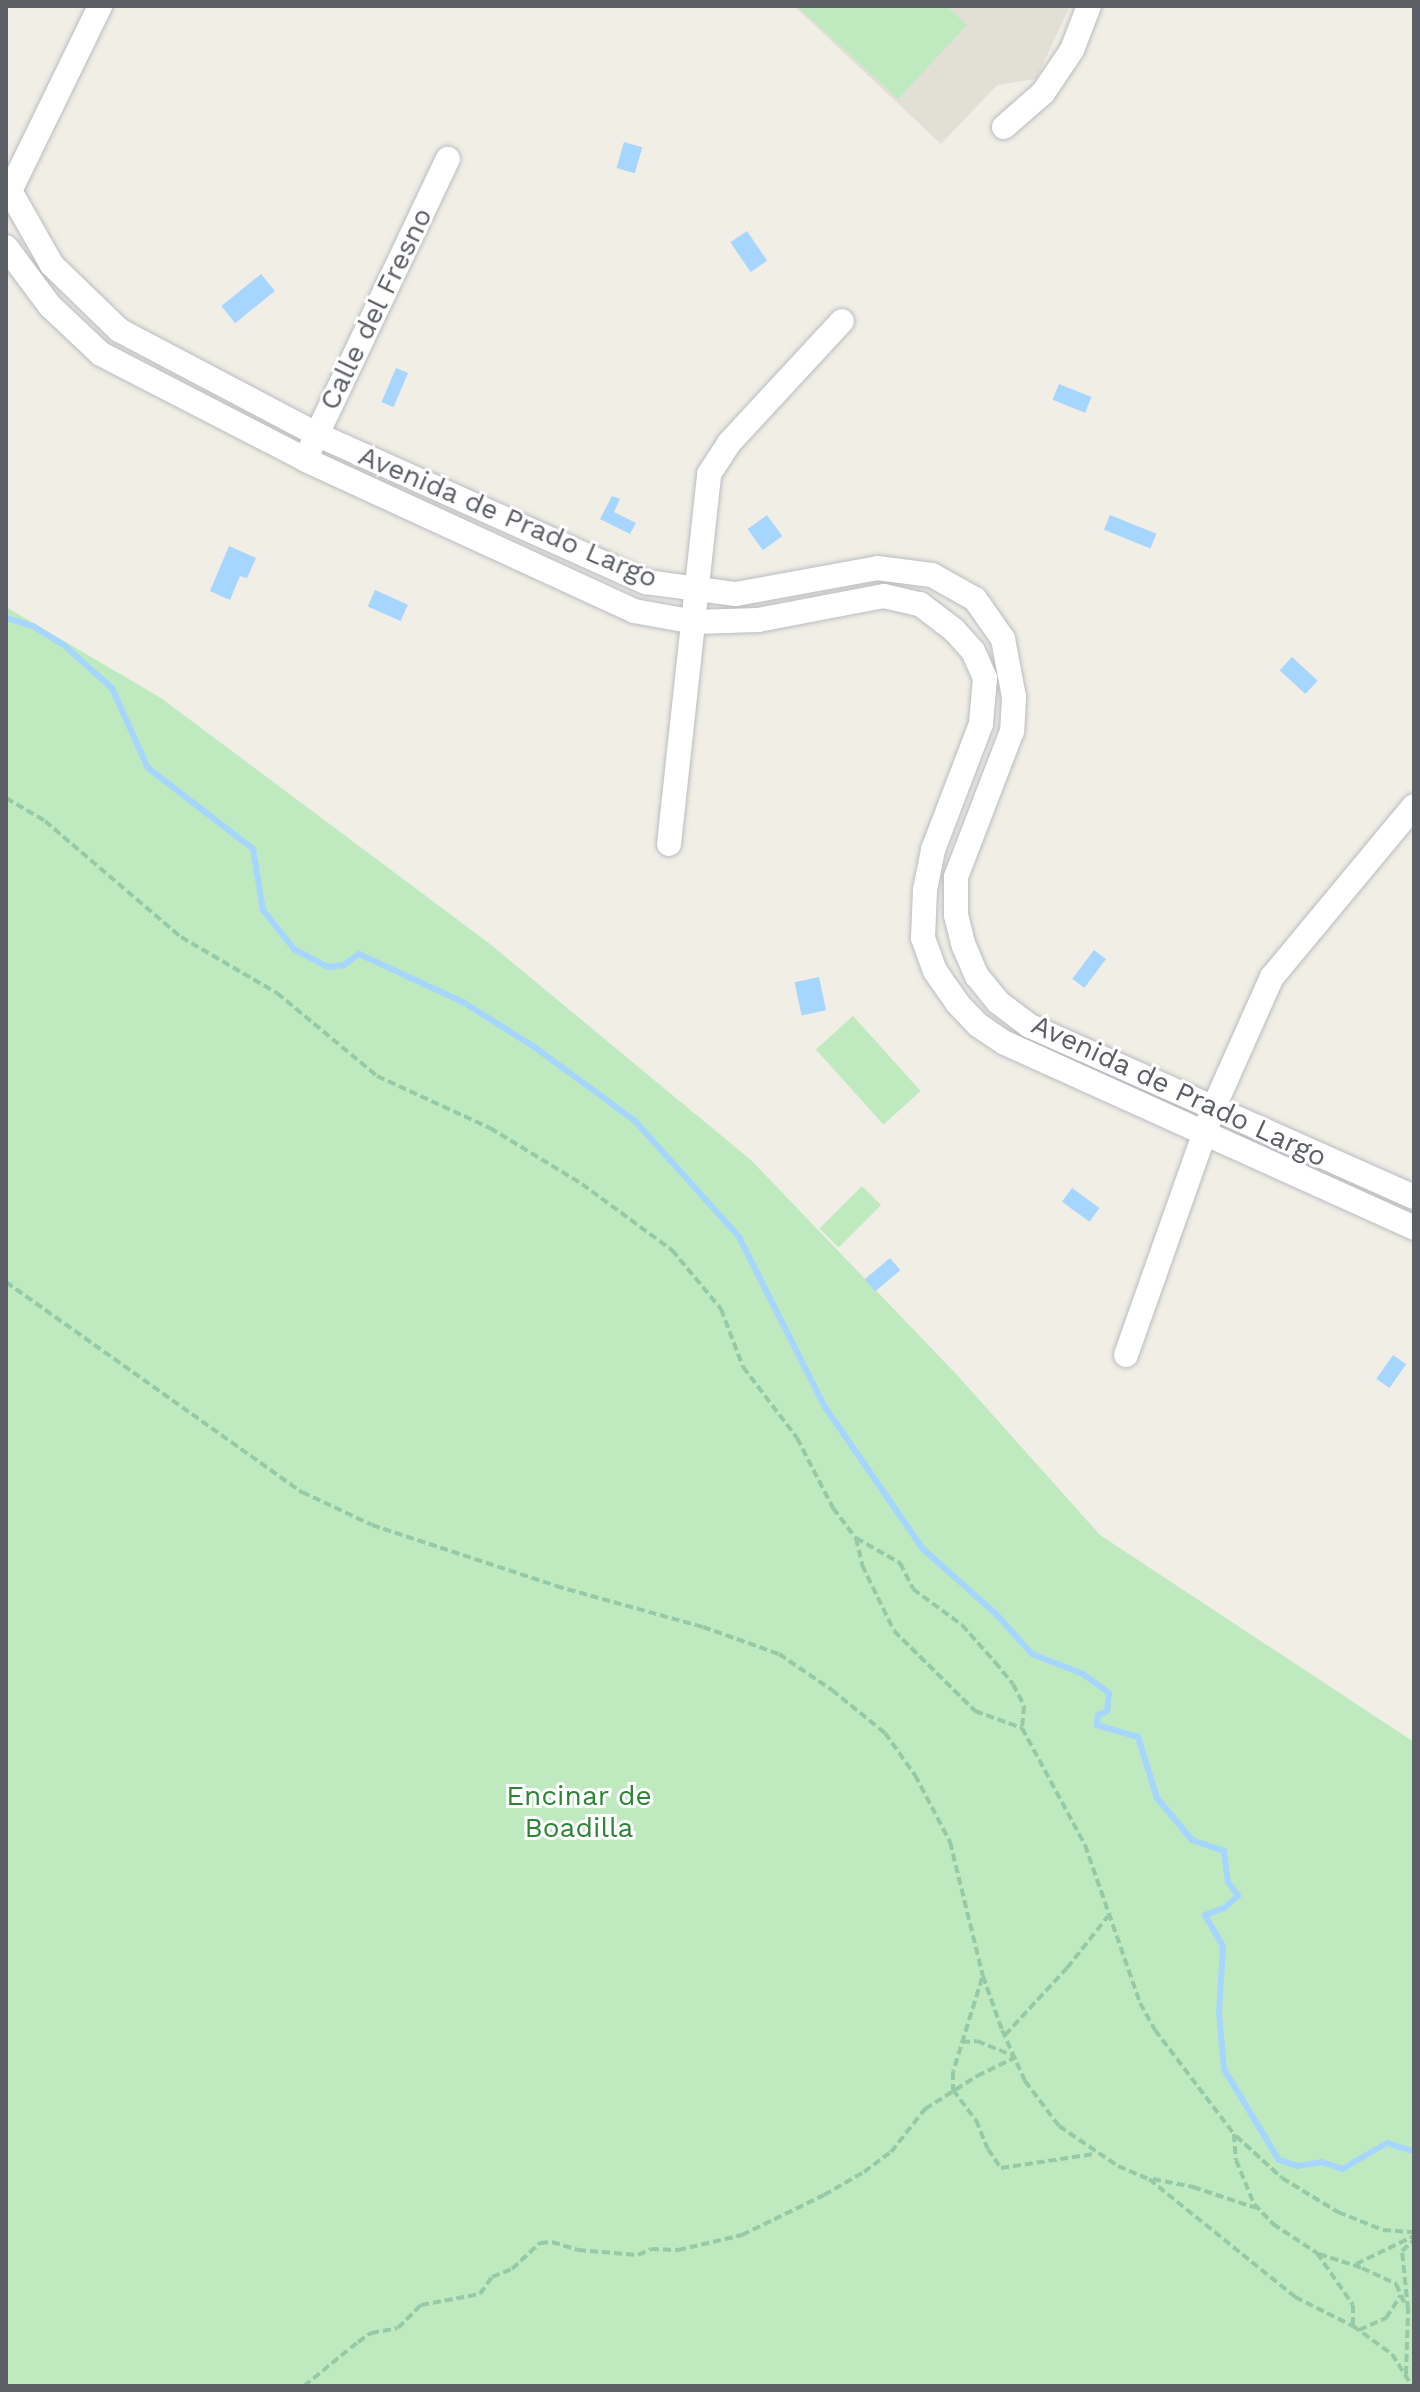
<!DOCTYPE html>
<html>
<head>
<meta charset="utf-8">
<style>
	body { margin:0 }
	#map { position:relative; width:1420px; height:2392px; overflow:hidden; background:#f0eee5; font-family:"Work Sans",sans-serif }
	div>[style] { position:absolute }
	[style*='--x'] { left:calc(var(--x)*1px); top:calc(var(--y)*1px); width:calc(var(--w)*1px); rotate:calc(var(--a)*1deg) }
	.education>* { inset:0; background:#e2e0d5 }
	.green>* { inset:0; background:#bfeac0; transform-origin:0 0 }
	.water>* { inset:0; background:#a6d5ff; transform-origin:0 0 }
	.stream>* { height:6px; margin:-3px; padding:0 3px; transform-origin:3px; border-radius:3px; background:#a6d5ff }
	.path>* { height:4px; margin-top:-2px; transform-origin:0; background:repeating-linear-gradient(90deg,#96c9a6 0 8px,transparent 0 12px) }
	.roads { filter:drop-shadow(0 0 2px #b9bcc1) drop-shadow(0 0 2px #b9bcc1) }
	.street>* { height:24px; margin:-12px; padding:0 12px; transform-origin:12px; border-radius:12px; background:#fff }
	span { translate:-50% -50%; white-space:nowrap; text-align:center; line-height:1.15; -webkit-text-stroke:6px #fff; paint-order:stroke }
	.street-label { font-size:28px; color:#5c6066 }
	.park-label { font-size:28px; color:#2d8434 }
	.frame { position:absolute; inset:0; border:8px solid #5c6066; pointer-events:none }
</style>
</head>
<body>
<div id="map">
	<div class="education">
		<div style="clip-path:polygon(794px 6px,1070px 6px,1036px 79px,997px 85px,941px 144px)"></div>
	</div>
	<div class="green">
		<div style="clip-path:polygon(797px 6px,947px 6px,967px 25px,898px 99px)"></div>
		<div style="clip-path:polygon(6px 607px,161px 698px,490px 944px,752px 1161px,958px 1376px,1100px 1535px,1414px 1742px,1414px 2386px,6px 2386px)"></div>
		<div style="left:853px;top:1016px;width:101px;height:50px;rotate:48deg"></div>
		<div style="left:862px;top:1186px;width:27px;height:60px;rotate:45deg"></div>
	</div>
	<div class="water">
		<div style="left:624px;top:142px;width:19px;height:27px;rotate:16deg"></div>
		<div style="left:747px;top:231px;width:36px;height:20px;rotate:56deg"></div>
		<div style="left:261px;top:274px;width:22px;height:51px;rotate:51deg"></div>
		<div style="left:396px;top:368px;width:13px;height:37px;rotate:23deg"></div>
		<div style="left:1059px;top:384px;width:35px;height:17px;rotate:22deg"></div>
		<div style="clip-path:polygon(612px 496px,620px 499px,614px 512px,636px 523px,630px 534px,600px 519px)"></div>
		<div style="left:767px;top:515px;width:26px;height:24px;rotate:54deg"></div>
		<div style="left:1110px;top:515px;width:50px;height:16px;rotate:22deg"></div>
		<div style="clip-path:polygon(229px 546px,256px 558px,247px 578px,240px 576px,230px 600px,210px 591px)"></div>
		<div style="left:375px;top:590px;width:36px;height:18px;rotate:24deg"></div>
		<div style="left:1292px;top:657px;width:35px;height:18px;rotate:43deg"></div>
		<div style="left:1094px;top:950px;width:15px;height:36px;rotate:37deg"></div>
		<div style="left:819px;top:977px;width:34px;height:25px;rotate:78deg"></div>
		<div style="left:1072px;top:1188px;width:34px;height:17px;rotate:36deg"></div>
		<div style="left:890px;top:1258px;width:16px;height:33px;rotate:50deg"></div>
		<div style="left:1393px;top:1355px;width:16px;height:29px;rotate:35deg"></div>
	</div>
	<div class="stream">
		<div style="--x:6;--y:618;--w:28;--a:17"></div>
		<div style="--x:33;--y:626;--w:38;--a:32"></div>
		<div style="--x:65;--y:646;--w:63;--a:41.8"></div>
		<div style="--x:112;--y:688;--w:88;--a:65.8"></div>
		<div style="--x:148;--y:768;--w:133;--a:37.6"></div>
		<div style="--x:253;--y:849;--w:62;--a:80.7"></div>
		<div style="--x:263;--y:910;--w:50;--a:51.5"></div>
		<div style="--x:294;--y:949;--w:38;--a:28"></div>
		<div style="--x:328;--y:967;--w:16;--a:-7"></div>
		<div style="--x:344;--y:965;--w:19;--a:-36"></div>
		<div style="--x:359;--y:954;--w:115;--a:24.8"></div>
		<div style="--x:463;--y:1002;--w:83;--a:32.2"></div>
		<div style="--x:533;--y:1046;--w:127;--a:36.3"></div>
		<div style="--x:635;--y:1121;--w:156;--a:48.1"></div>
		<div style="--x:739;--y:1237;--w:191;--a:63.2"></div>
		<div style="--x:825;--y:1407;--w:173;--a:55.4"></div>
		<div style="--x:923;--y:1549;--w:99;--a:41.7"></div>
		<div style="--x:997;--y:1615;--w:52;--a:48.1"></div>
		<div style="--x:1032;--y:1654;--w:55;--a:21.4"></div>
		<div style="--x:1083;--y:1674;--w:32;--a:36"></div>
		<div style="--x:1109;--y:1693;--w:18;--a:96"></div>
		<div style="--x:1107;--y:1711;--w:10;--a:156"></div>
		<div style="--x:1098;--y:1715;--w:10;--a:96"></div>
		<div style="--x:1097;--y:1725;--w:43;--a:16.3"></div>
		<div style="--x:1138;--y:1737;--w:64;--a:72.7"></div>
		<div style="--x:1157;--y:1798;--w:55;--a:50.2"></div>
		<div style="--x:1192;--y:1840;--w:34;--a:19"></div>
		<div style="--x:1224;--y:1851;--w:31;--a:83"></div>
		<div style="--x:1228;--y:1882;--w:17;--a:54"></div>
		<div style="--x:1238;--y:1896;--w:18;--a:139"></div>
		<div style="--x:1224;--y:1908;--w:20;--a:160"></div>
		<div style="--x:1205;--y:1915;--w:36;--a:60"></div>
		<div style="--x:1223;--y:1946;--w:67;--a:93.4"></div>
		<div style="--x:1219;--y:2013;--w:56;--a:84.9"></div>
		<div style="--x:1224;--y:2069;--w:106;--a:58.9"></div>
		<div style="--x:1279;--y:2160;--w:19;--a:18"></div>
		<div style="--x:1297;--y:2166;--w:25;--a:-9"></div>
		<div style="--x:1322;--y:2162;--w:21;--a:19"></div>
		<div style="--x:1342;--y:2169;--w:52;--a:-30"></div>
		<div style="--x:1387;--y:2143;--w:28;--a:18"></div>
	</div>
	<div class="path">
		<div style="--x:6;--y:798;--w:45;--a:30.5"></div>
		<div style="--x:45;--y:821;--w:179;--a:40.5"></div>
		<div style="--x:181;--y:937;--w:111;--a:30.3"></div>
		<div style="--x:277;--y:993;--w:130;--a:39.7"></div>
		<div style="--x:377;--y:1076;--w:124;--a:24.7"></div>
		<div style="--x:490;--y:1128;--w:108;--a:31.3"></div>
		<div style="--x:582;--y:1184;--w:112;--a:36.3"></div>
		<div style="--x:672;--y:1250;--w:77;--a:50.3"></div>
		<div style="--x:721;--y:1309;--w:62;--a:69.2"></div>
		<div style="--x:743;--y:1367;--w:89;--a:52.7"></div>
		<div style="--x:797;--y:1438;--w:79;--a:62.8"></div>
		<div style="--x:833;--y:1508;--w:38;--a:53"></div>
		<div style="--x:856;--y:1538;--w:28;--a:77"></div>
		<div style="--x:862;--y:1565;--w:73;--a:64.1"></div>
		<div style="--x:894;--y:1631;--w:114;--a:44.6"></div>
		<div style="--x:975;--y:1711;--w:50;--a:19.9"></div>
		<div style="--x:1022;--y:1728;--w:133;--a:61.7"></div>
		<div style="--x:1085;--y:1845;--w:167;--a:70.8"></div>
		<div style="--x:1140;--y:2003;--w:31;--a:61"></div>
		<div style="--x:1155;--y:2030;--w:131;--a:52.8"></div>
		<div style="--x:1234;--y:2134;--w:26;--a:86"></div>
		<div style="--x:1236;--y:2160;--w:48;--a:67.8"></div>
		<div style="--x:1254;--y:2204;--w:28;--a:46"></div>
		<div style="--x:1273;--y:2224;--w:53;--a:33.4"></div>
		<div style="--x:1317;--y:2253;--w:63;--a:55.3"></div>
		<div style="--x:1353;--y:2305;--w:21;--a:90"></div>
		<div style="--x:6;--y:1282;--w:363;--a:35.4"></div>
		<div style="--x:302;--y:1492;--w:77;--a:25.2"></div>
		<div style="--x:372;--y:1525;--w:194;--a:18.3"></div>
		<div style="--x:556;--y:1586;--w:153;--a:15.6"></div>
		<div style="--x:703;--y:1627;--w:81;--a:19.6"></div>
		<div style="--x:779;--y:1654;--w:64;--a:34.2"></div>
		<div style="--x:832;--y:1690;--w:68;--a:39.1"></div>
		<div style="--x:885;--y:1733;--w:52;--a:54.5"></div>
		<div style="--x:915;--y:1775;--w:76;--a:62.4"></div>
		<div style="--x:950;--y:1842;--w:138;--a:76.2"></div>
		<div style="--x:983;--y:1976;--w:57;--a:70.6"></div>
		<div style="--x:1002;--y:2030;--w:56;--a:65.7"></div>
		<div style="--x:1025;--y:2081;--w:56;--a:52.9"></div>
		<div style="--x:1059;--y:2126;--w:71;--a:34.1"></div>
		<div style="--x:1118;--y:2166;--w:34;--a:23"></div>
		<div style="--x:1149;--y:2179;--w:188;--a:38.9"></div>
		<div style="--x:1295;--y:2297;--w:65;--a:26.6"></div>
		<div style="--x:1353;--y:2326;--w:48;--a:35.7"></div>
		<div style="--x:1392;--y:2354;--w:38;--a:58"></div>
		<div style="--x:856;--y:1538;--w:51;--a:29.6"></div>
		<div style="--x:900;--y:1563;--w:29;--a:63"></div>
		<div style="--x:913;--y:1589;--w:61;--a:36.3"></div>
		<div style="--x:962;--y:1625;--w:50;--a:48.3"></div>
		<div style="--x:995;--y:1662;--w:28;--a:51"></div>
		<div style="--x:1013;--y:1684;--w:25;--a:63"></div>
		<div style="--x:1024;--y:1706;--w:22;--a:95"></div>
		<div style="--x:982;--y:1978;--w:98;--a:107.1"></div>
		<div style="--x:953;--y:2072;--w:18;--a:90"></div>
		<div style="--x:953;--y:2090;--w:38;--a:53"></div>
		<div style="--x:976;--y:2120;--w:31;--a:68"></div>
		<div style="--x:988;--y:2149;--w:23;--a:56"></div>
		<div style="--x:1001;--y:2168;--w:94;--a:-8.6"></div>
		<div style="--x:1005;--y:2035;--w:91;--a:-47.2"></div>
		<div style="--x:1067;--y:1968;--w:66;--a:-51.7"></div>
		<div style="--x:962;--y:2042;--w:15;--a:-4"></div>
		<div style="--x:977;--y:2041;--w:40;--a:22"></div>
		<div style="--x:1236;--y:2136;--w:62;--a:42.4"></div>
		<div style="--x:1282;--y:2178;--w:66;--a:31.3"></div>
		<div style="--x:1338;--y:2212;--w:48;--a:21.8"></div>
		<div style="--x:1383;--y:2230;--w:31;--a:4"></div>
		<div style="--x:1153;--y:2179;--w:41;--a:11.3"></div>
		<div style="--x:1193;--y:2187;--w:66;--a:18.4"></div>
		<div style="--x:1319;--y:2254;--w:45;--a:18"></div>
		<div style="--x:1362;--y:2268;--w:38;--a:25"></div>
		<div style="--x:1396;--y:2284;--w:20;--a:66"></div>
		<div style="--x:1356;--y:2264;--w:64;--a:-25.8"></div>
		<div style="--x:1359;--y:2330;--w:30;--a:-24"></div>
		<div style="--x:1386;--y:2318;--w:27;--a:-57"></div>
		<div style="--x:1406;--y:2374;--w:65;--a:-88.2"></div>
		<div style="--x:1408;--y:2309;--w:58;--a:-95.9"></div>
		<div style="--x:1402;--y:2251;--w:16;--a:-43"></div>
		<div style="--x:304;--y:2386;--w:70;--a:-39.2"></div>
		<div style="--x:358;--y:2342;--w:16;--a:-35"></div>
		<div style="--x:371;--y:2333;--w:27;--a:-10"></div>
		<div style="--x:398;--y:2328;--w:33;--a:-45"></div>
		<div style="--x:421;--y:2305;--w:60;--a:-10.6"></div>
		<div style="--x:480;--y:2294;--w:21;--a:-55"></div>
		<div style="--x:492;--y:2277;--w:22;--a:-22"></div>
		<div style="--x:512;--y:2269;--w:38;--a:-43"></div>
		<div style="--x:540;--y:2243;--w:12;--a:-5"></div>
		<div style="--x:552;--y:2242;--w:27;--a:17"></div>
		<div style="--x:578;--y:2250;--w:60;--a:4.8"></div>
		<div style="--x:638;--y:2255;--w:14;--a:-25"></div>
		<div style="--x:651;--y:2249;--w:27;--a:2"></div>
		<div style="--x:678;--y:2250;--w:66;--a:-13.2"></div>
		<div style="--x:742;--y:2235;--w:91;--a:-26"></div>
		<div style="--x:824;--y:2195;--w:46;--a:-29.9"></div>
		<div style="--x:864;--y:2172;--w:34;--a:-37"></div>
		<div style="--x:891;--y:2152;--w:55;--a:-51.7"></div>
		<div style="--x:925;--y:2109;--w:62;--a:-32.4"></div>
		<div style="--x:977;--y:2076;--w:43;--a:-26"></div>
	</div>
	<div class="roads">
		<div class="street">
			<div style="--x:1004;--y:127;--w:52;--a:-41.1"></div>
			<div style="--x:1043;--y:93;--w:52;--a:-56"></div>
			<div style="--x:1072;--y:50;--w:47;--a:-68.9"></div>
			<div style="--x:6;--y:184;--w:93;--a:60.4"></div>
			<div style="--x:52;--y:265;--w:93;--a:44.1"></div>
			<div style="--x:119;--y:330;--w:223;--a:27.8"></div>
			<div style="--x:316;--y:434;--w:362;--a:24.2"></div>
			<div style="--x:646;--y:582;--w:91;--a:7.6"></div>
			<div style="--x:736;--y:594;--w:143;--a:-10.4"></div>
			<div style="--x:877;--y:568;--w:55;--a:7.3"></div>
			<div style="--x:932;--y:575;--w:49;--a:29.2"></div>
			<div style="--x:975;--y:599;--w:49;--a:55"></div>
			<div style="--x:1003;--y:639;--w:59;--a:79.3"></div>
			<div style="--x:1014;--y:697;--w:34;--a:93"></div>
			<div style="--x:1012;--y:731;--w:156;--a:111"></div>
			<div style="--x:956;--y:877;--w:38;--a:90"></div>
			<div style="--x:956;--y:915;--w:32;--a:76"></div>
			<div style="--x:964;--y:946;--w:33;--a:67"></div>
			<div style="--x:977;--y:976;--w:33;--a:51"></div>
			<div style="--x:998;--y:1002;--w:40;--a:37"></div>
			<div style="--x:1030;--y:1026;--w:420;--a:24"></div>
			<div style="--x:6;--y:199;--w:215;--a:-64"></div>
			<div style="--x:6;--y:247;--w:74;--a:53.3"></div>
			<div style="--x:50;--y:306;--w:70;--a:43.3"></div>
			<div style="--x:101;--y:354;--w:231;--a:27.3"></div>
			<div style="--x:306;--y:460;--w:361;--a:24.7"></div>
			<div style="--x:634;--y:611;--w:62;--a:10.2"></div>
			<div style="--x:695;--y:622;--w:63;--a:-1.8"></div>
			<div style="--x:758;--y:620;--w:128;--a:-10.8"></div>
			<div style="--x:884;--y:596;--w:37;--a:13"></div>
			<div style="--x:920;--y:604;--w:43;--a:37.4"></div>
			<div style="--x:954;--y:630;--w:28;--a:48"></div>
			<div style="--x:973;--y:651;--w:30;--a:66"></div>
			<div style="--x:985;--y:678;--w:46;--a:95"></div>
			<div style="--x:981;--y:724;--w:135;--a:110.9"></div>
			<div style="--x:933;--y:850;--w:41;--a:101.3"></div>
			<div style="--x:925;--y:890;--w:48;--a:92.4"></div>
			<div style="--x:923;--y:938;--w:35;--a:70"></div>
			<div style="--x:935;--y:971;--w:39;--a:55"></div>
			<div style="--x:957;--y:1003;--w:30;--a:46"></div>
			<div style="--x:978;--y:1025;--w:32;--a:34"></div>
			<div style="--x:1005;--y:1043;--w:449;--a:24.3"></div>
			<div style="--x:311;--y:447;--w:319;--a:-64.6"></div>
			<div style="--x:669;--y:844;--w:372;--a:-83.8"></div>
			<div style="--x:709;--y:474;--w:37;--a:-57"></div>
			<div style="--x:729;--y:443;--w:166;--a:-47.2"></div>
			<div style="--x:1126;--y:1355;--w:263;--a:-70.5"></div>
			<div style="--x:1214;--y:1107;--w:142;--a:-66"></div>
			<div style="--x:1272;--y:977;--w:222;--a:-50.3"></div>
		</div>
	</div>
	<div class="street-label">
		<span style="left:376px;top:309px;rotate:-64deg">Calle del Fresno</span>
		<span style="left:508px;top:517px;rotate:23deg">Avenida de Prado Largo</span>
		<span style="left:1179px;top:1091px;rotate:25deg">Avenida de Prado Largo</span>
	</div>
	<div class="park-label">
		<span style="left:579px;top:1812px">Encinar de<br>Boadilla</span>
	</div>
	<div class="frame"></div>
</div>
</body>
</html>
